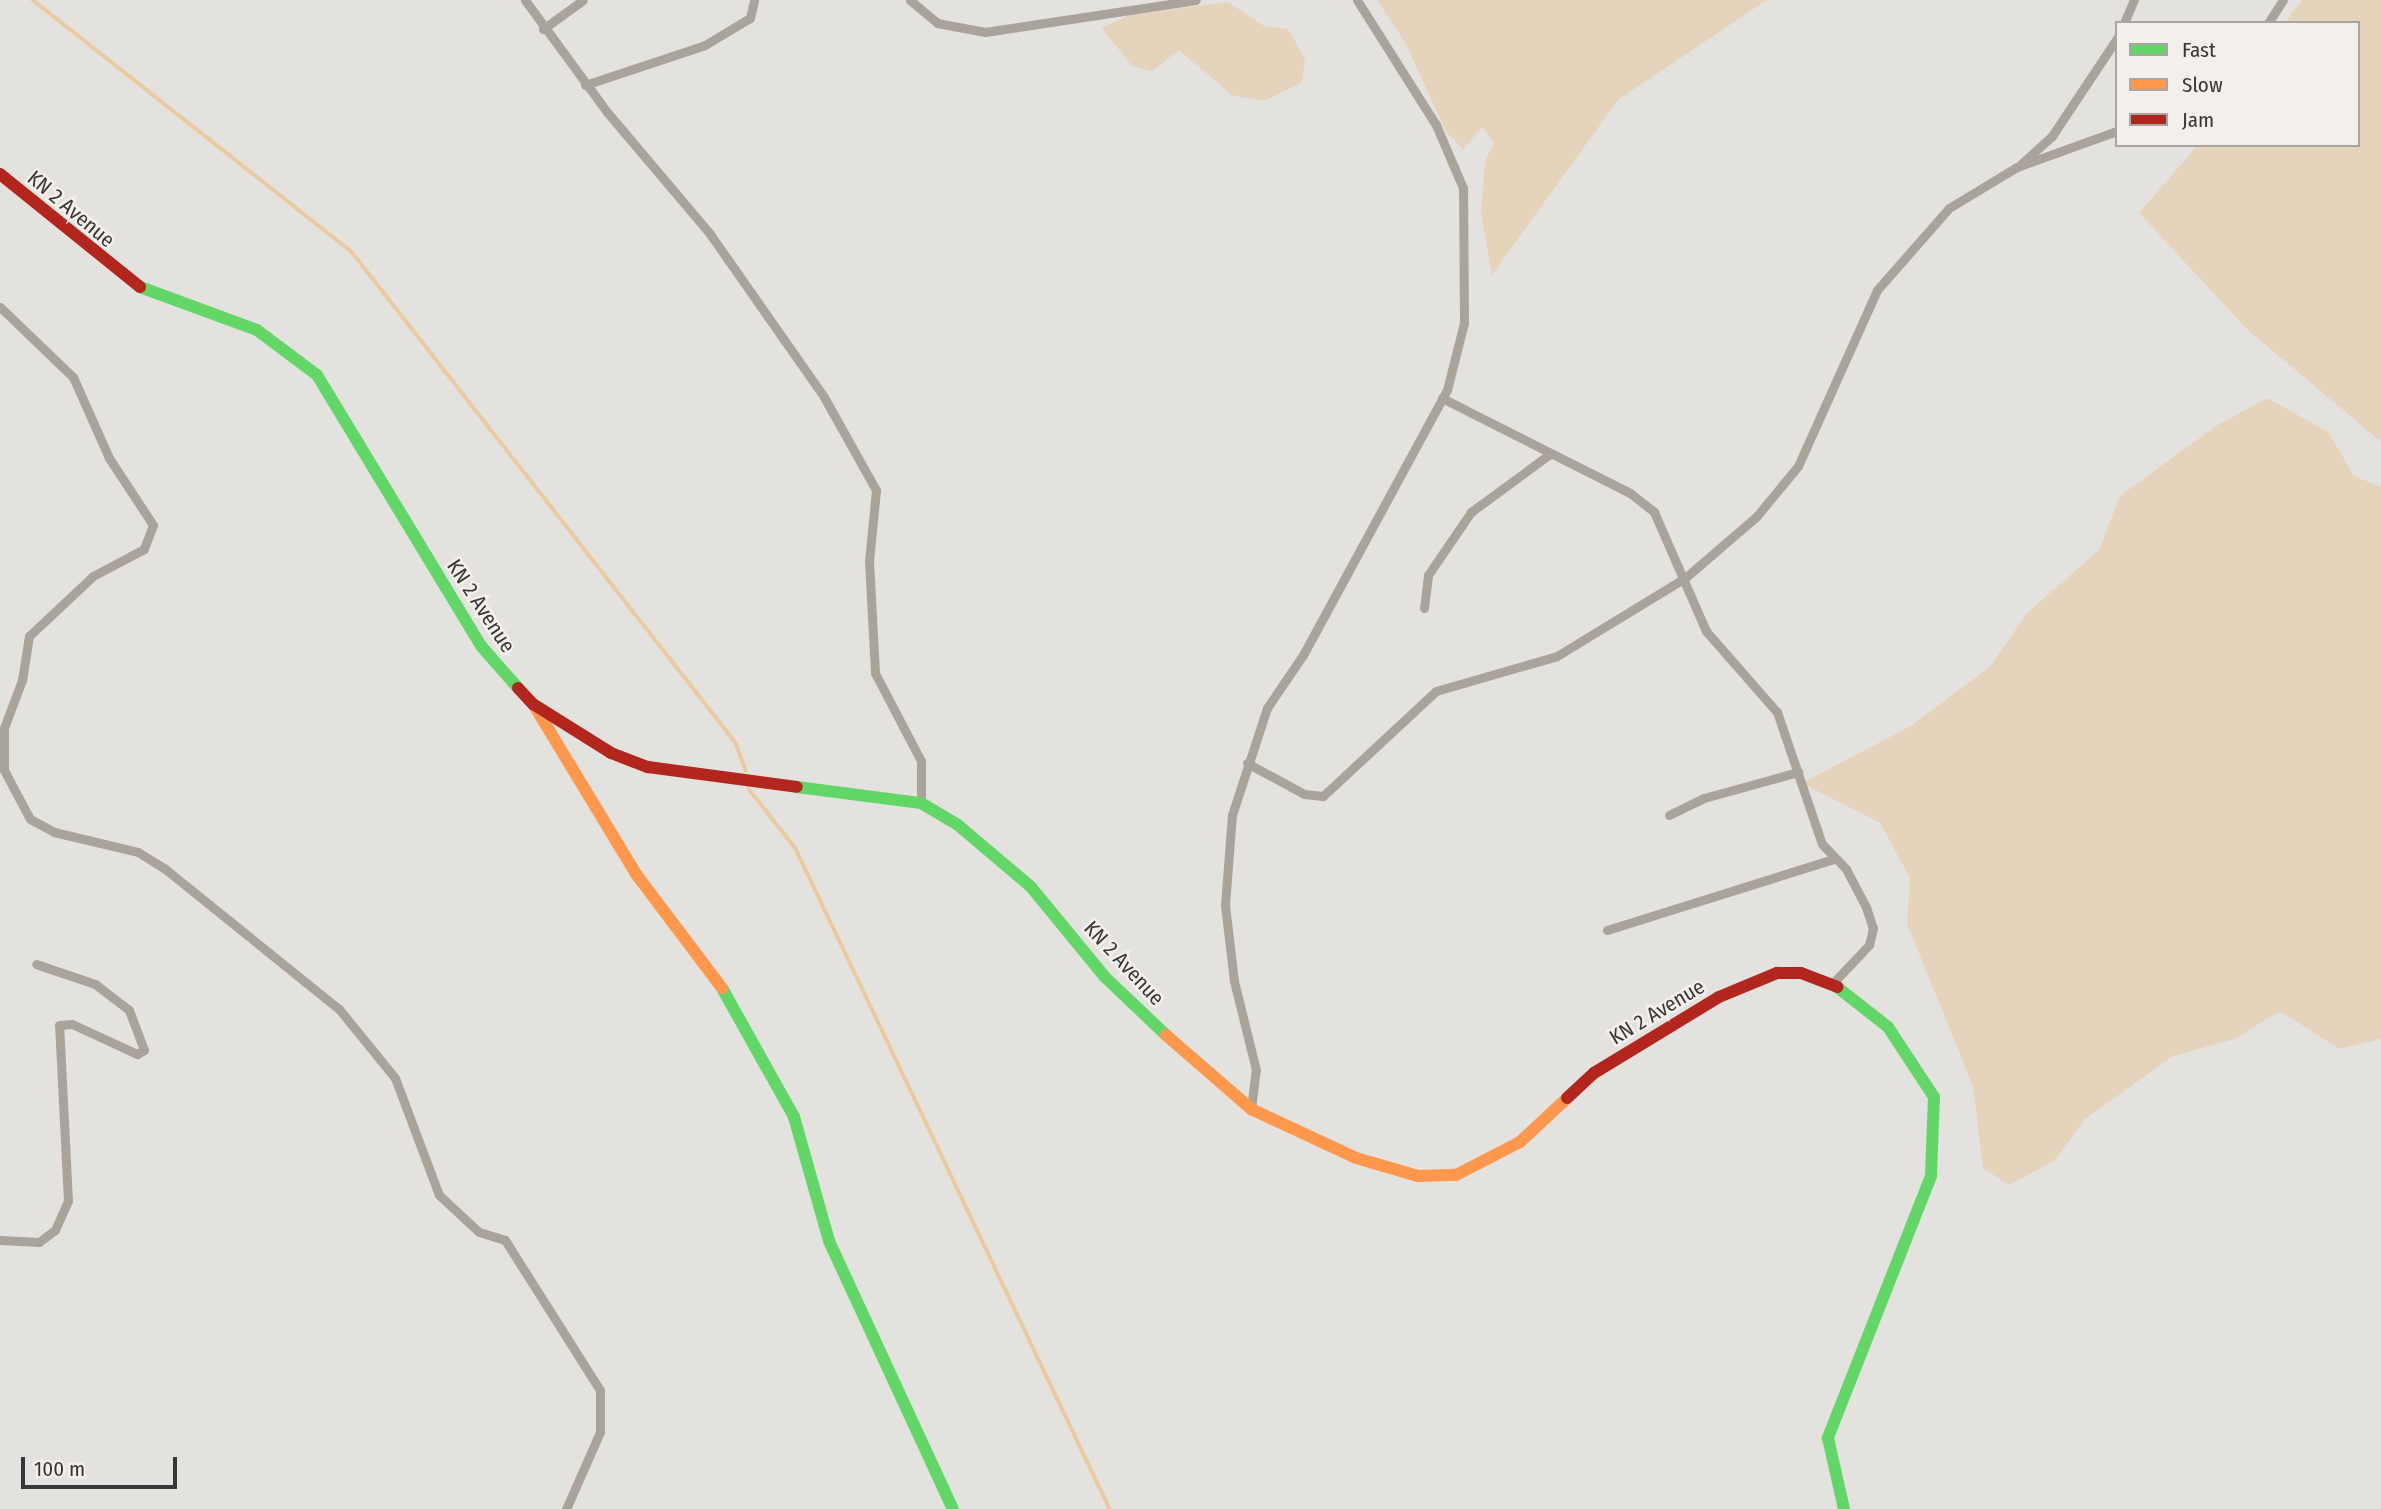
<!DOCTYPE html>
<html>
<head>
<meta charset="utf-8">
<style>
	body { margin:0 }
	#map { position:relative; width:2381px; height:1509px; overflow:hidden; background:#e4e2df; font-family:"Fira Sans Condensed",sans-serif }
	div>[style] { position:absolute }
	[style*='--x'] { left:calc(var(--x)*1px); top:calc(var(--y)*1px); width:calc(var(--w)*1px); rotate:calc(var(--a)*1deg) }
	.green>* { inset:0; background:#e5d3bc }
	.stream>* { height:3.5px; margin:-1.75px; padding:0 1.75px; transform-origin:1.75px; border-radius:1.75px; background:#ecca9f }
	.street>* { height:9px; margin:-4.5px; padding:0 4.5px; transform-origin:4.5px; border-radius:4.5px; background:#a9a39b }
	.fast>* { height:12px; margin:-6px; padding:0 6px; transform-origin:6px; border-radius:6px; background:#63d668 }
	.slow>* { height:12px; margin:-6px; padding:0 6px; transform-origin:6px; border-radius:6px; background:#ff974d }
	.jam>* { height:12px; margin:-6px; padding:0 6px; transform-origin:6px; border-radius:6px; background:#b3261e }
	span { translate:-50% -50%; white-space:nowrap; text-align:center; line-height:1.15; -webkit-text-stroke:5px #f3efea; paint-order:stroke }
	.street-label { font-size:21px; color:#383735 }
	.legend { position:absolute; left:2115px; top:21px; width:245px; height:126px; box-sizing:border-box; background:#f3efea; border:2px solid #a8a5a2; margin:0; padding:9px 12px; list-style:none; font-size:21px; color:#383735 }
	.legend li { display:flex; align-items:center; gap:14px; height:35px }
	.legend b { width:35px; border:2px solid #a8a5a2 }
	.scale { position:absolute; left:21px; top:1457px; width:156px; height:32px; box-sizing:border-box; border:4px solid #383735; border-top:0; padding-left:9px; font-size:21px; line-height:24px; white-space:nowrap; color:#383735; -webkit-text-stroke:5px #f3efea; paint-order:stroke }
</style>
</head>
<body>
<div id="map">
	<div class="green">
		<div style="clip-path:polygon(1377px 0,1767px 0,1618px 100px,1492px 275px,1481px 214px,1485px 160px,1494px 144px,1483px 127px,1463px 149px,1446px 132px,1406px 44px)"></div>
		<div style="clip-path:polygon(2302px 0,2381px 0,2381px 442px,2249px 331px,2139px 213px,2198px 145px,2358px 145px,2358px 23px,2285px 23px)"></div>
		<div style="clip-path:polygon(1228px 2px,1264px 26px,1288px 29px,1305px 59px,1302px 82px,1264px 101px,1232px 95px,1179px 50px,1152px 71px,1132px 66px,1102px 28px,1129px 15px)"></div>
		<div style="clip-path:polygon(2267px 398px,2328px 432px,2354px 476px,2381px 487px,2381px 1039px,2339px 1049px,2280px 1011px,2235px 1039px,2173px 1056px,2085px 1119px,2054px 1161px,2009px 1185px,1983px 1168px,1973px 1086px,1907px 924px,1910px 878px,1880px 823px,1802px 783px,1911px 726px,1990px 667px,2027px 613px,2099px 550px,2120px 496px,2216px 426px)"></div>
	</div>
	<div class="stream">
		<div style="--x:33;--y:0;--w:407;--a:38.3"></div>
		<div style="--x:352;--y:252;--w:623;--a:51.97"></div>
		<div style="--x:736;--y:743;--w:29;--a:70"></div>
		<div style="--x:749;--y:789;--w:76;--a:51.9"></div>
		<div style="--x:796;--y:849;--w:731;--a:64.56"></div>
	</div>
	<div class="street">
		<div style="--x:525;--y:0;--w:139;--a:53.8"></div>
		<div style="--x:607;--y:112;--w:160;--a:49.8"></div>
		<div style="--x:710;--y:234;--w:199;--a:55"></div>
		<div style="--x:824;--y:397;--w:107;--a:60.8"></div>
		<div style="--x:876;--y:490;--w:71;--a:95.6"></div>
		<div style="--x:869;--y:561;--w:112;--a:86.9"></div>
		<div style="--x:875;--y:673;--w:99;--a:62.4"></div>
		<div style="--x:921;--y:761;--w:42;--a:90"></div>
		<div style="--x:910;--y:0;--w:35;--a:40"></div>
		<div style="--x:937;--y:23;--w:49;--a:10.6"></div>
		<div style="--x:985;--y:32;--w:213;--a:-8.6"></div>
		<div style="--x:2124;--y:23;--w:25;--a:-67"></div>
		<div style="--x:2268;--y:23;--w:27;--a:-57"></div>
		<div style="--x:543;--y:29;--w:49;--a:-35.9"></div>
		<div style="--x:585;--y:85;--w:126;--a:-18.4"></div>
		<div style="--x:705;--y:45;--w:52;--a:-31"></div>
		<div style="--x:750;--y:18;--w:18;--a:-77"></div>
		<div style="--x:2021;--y:164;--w:42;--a:-42.1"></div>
		<div style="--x:2052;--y:136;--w:118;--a:-56.4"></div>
		<div style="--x:0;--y:307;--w:101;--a:43.8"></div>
		<div style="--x:73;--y:377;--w:89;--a:66"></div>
		<div style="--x:109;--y:458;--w:80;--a:56.7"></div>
		<div style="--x:153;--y:525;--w:26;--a:111"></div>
		<div style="--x:144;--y:549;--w:58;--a:152.1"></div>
		<div style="--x:93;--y:576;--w:88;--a:136.8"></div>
		<div style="--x:29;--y:636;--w:45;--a:99"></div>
		<div style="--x:22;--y:680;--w:51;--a:110.6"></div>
		<div style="--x:4;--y:728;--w:42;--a:90"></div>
		<div style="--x:4;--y:770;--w:55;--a:62"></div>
		<div style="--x:30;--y:819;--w:27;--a:28"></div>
		<div style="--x:54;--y:832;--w:86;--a:13.4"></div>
		<div style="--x:138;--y:852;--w:31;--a:32"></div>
		<div style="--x:164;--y:868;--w:225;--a:38.9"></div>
		<div style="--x:339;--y:1009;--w:89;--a:50.9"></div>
		<div style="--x:395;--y:1078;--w:125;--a:69.4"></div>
		<div style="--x:439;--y:1195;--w:54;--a:42.8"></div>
		<div style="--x:479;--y:1232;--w:27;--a:17"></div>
		<div style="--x:505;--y:1240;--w:178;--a:57.7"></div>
		<div style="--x:600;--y:1390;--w:42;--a:90"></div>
		<div style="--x:600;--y:1432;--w:84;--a:113.8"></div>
		<div style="--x:1442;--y:398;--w:211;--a:26.8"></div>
		<div style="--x:1630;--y:493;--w:31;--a:38"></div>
		<div style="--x:1654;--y:512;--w:130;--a:66.4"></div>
		<div style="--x:1706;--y:631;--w:108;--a:48.8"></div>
		<div style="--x:1777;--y:712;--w:139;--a:71.2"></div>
		<div style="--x:1822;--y:844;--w:35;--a:46"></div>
		<div style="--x:1846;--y:869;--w:43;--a:62.2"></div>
		<div style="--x:1866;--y:907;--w:22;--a:72"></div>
		<div style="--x:1873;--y:928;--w:17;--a:103"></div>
		<div style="--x:1869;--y:945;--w:54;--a:133.5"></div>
		<div style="--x:1424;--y:608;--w:33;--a:-83"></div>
		<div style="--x:1428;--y:575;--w:76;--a:-55.7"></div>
		<div style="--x:1471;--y:512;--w:98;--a:-36.3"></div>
		<div style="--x:1247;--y:763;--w:65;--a:28.5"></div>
		<div style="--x:1304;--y:794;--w:19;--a:6"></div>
		<div style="--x:1323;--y:796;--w:154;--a:-42.9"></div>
		<div style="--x:1436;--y:691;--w:126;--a:-16.1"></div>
		<div style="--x:1557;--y:656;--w:150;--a:-31.4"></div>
		<div style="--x:1685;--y:578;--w:94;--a:-40.7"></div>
		<div style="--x:1756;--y:517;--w:66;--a:-50.5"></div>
		<div style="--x:1798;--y:466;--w:193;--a:-65.8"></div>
		<div style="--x:1877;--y:290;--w:109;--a:-48.7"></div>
		<div style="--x:1949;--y:208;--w:79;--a:-31.1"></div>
		<div style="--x:2017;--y:167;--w:106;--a:-19.8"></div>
		<div style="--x:1669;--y:815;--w:39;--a:-26"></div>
		<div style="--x:1704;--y:798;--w:98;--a:-15.5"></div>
		<div style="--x:1607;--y:930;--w:237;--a:-17.4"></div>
		<div style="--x:1251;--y:1109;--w:39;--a:-83"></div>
		<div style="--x:1256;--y:1070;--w:92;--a:-103.9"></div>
		<div style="--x:1234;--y:981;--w:77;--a:-96.8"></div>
		<div style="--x:1225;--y:905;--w:90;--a:-85.6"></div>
		<div style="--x:1232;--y:815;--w:113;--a:-71.9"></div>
		<div style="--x:1267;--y:708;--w:64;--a:-55.8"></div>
		<div style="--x:1303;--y:655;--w:302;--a:-61.5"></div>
		<div style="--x:1447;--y:390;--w:69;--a:-75.8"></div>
		<div style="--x:1464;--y:323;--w:135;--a:-90.4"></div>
		<div style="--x:1463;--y:188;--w:69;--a:-113.2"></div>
		<div style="--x:1436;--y:125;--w:148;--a:-122.3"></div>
		<div style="--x:0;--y:1240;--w:39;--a:3"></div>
		<div style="--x:39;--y:1242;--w:20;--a:-37"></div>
		<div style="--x:55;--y:1230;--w:32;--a:-66"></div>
		<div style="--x:68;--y:1201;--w:176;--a:-92.9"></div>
		<div style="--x:59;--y:1025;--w:13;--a:-4"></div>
		<div style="--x:72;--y:1024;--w:72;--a:24.8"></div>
		<div style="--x:137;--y:1054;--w:8;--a:-30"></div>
		<div style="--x:144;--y:1050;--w:43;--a:-110.6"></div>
		<div style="--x:129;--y:1010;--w:43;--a:-142.6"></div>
		<div style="--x:95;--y:984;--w:62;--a:-161.3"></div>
	</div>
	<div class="fast">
		<div style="--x:140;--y:287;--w:125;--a:20.2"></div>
		<div style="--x:257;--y:330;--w:75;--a:36.9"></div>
		<div style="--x:317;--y:375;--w:318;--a:58.8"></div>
		<div style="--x:482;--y:647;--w:55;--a:48.7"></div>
		<div style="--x:797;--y:787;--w:125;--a:7.4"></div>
		<div style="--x:921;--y:803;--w:43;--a:30.7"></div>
		<div style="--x:958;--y:825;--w:96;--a:40.3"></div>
		<div style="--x:1031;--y:887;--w:117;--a:50.6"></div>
		<div style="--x:1105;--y:977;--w:84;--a:43.6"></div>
		<div style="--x:1837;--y:987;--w:65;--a:38.1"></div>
		<div style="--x:1888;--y:1027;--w:84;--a:56.7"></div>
		<div style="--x:1934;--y:1097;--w:79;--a:92.2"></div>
		<div style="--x:1931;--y:1176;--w:282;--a:111.5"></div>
		<div style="--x:1828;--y:1438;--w:73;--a:77.3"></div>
		<div style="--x:722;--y:988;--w:148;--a:60.8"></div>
		<div style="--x:794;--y:1117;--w:129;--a:74.2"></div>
		<div style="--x:829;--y:1241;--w:295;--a:65.2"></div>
	</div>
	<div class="slow">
		<div style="--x:535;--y:707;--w:195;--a:58.8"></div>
		<div style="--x:636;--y:874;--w:143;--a:53"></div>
		<div style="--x:1166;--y:1035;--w:113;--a:41"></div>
		<div style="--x:1251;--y:1109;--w:116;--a:25"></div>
		<div style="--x:1356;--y:1158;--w:65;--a:16.2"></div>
		<div style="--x:1418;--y:1176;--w:38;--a:-2"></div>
		<div style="--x:1456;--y:1175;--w:72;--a:-27.3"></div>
		<div style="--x:1520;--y:1142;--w:64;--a:-43.1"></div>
	</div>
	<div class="jam">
		<div style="--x:0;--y:174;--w:180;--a:38.9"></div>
		<div style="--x:518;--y:688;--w:22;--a:47"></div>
		<div style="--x:533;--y:704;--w:92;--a:32.1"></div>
		<div style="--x:611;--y:753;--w:40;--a:21"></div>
		<div style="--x:648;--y:767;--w:150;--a:7.6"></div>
		<div style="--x:1567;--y:1098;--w:37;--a:-43"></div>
		<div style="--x:1594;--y:1073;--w:146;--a:-31.3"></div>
		<div style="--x:1719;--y:997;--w:63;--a:-22.5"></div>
		<div style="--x:1777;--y:973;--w:24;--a:0"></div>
		<div style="--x:1801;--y:973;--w:39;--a:21"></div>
	</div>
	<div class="street-label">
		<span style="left:71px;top:209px;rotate:40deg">KN 2 Avenue</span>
		<span style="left:481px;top:606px;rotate:57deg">KN 2 Avenue</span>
		<span style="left:1124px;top:963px;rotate:47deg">KN 2 Avenue</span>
		<span style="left:1657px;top:1012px;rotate:-31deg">KN 2 Avenue</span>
	</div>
	<ul class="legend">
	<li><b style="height:9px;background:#63d668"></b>Fast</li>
	<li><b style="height:9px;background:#ff974d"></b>Slow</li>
	<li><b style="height:9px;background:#b3261e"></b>Jam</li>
	</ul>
	<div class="scale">100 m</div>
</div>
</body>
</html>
